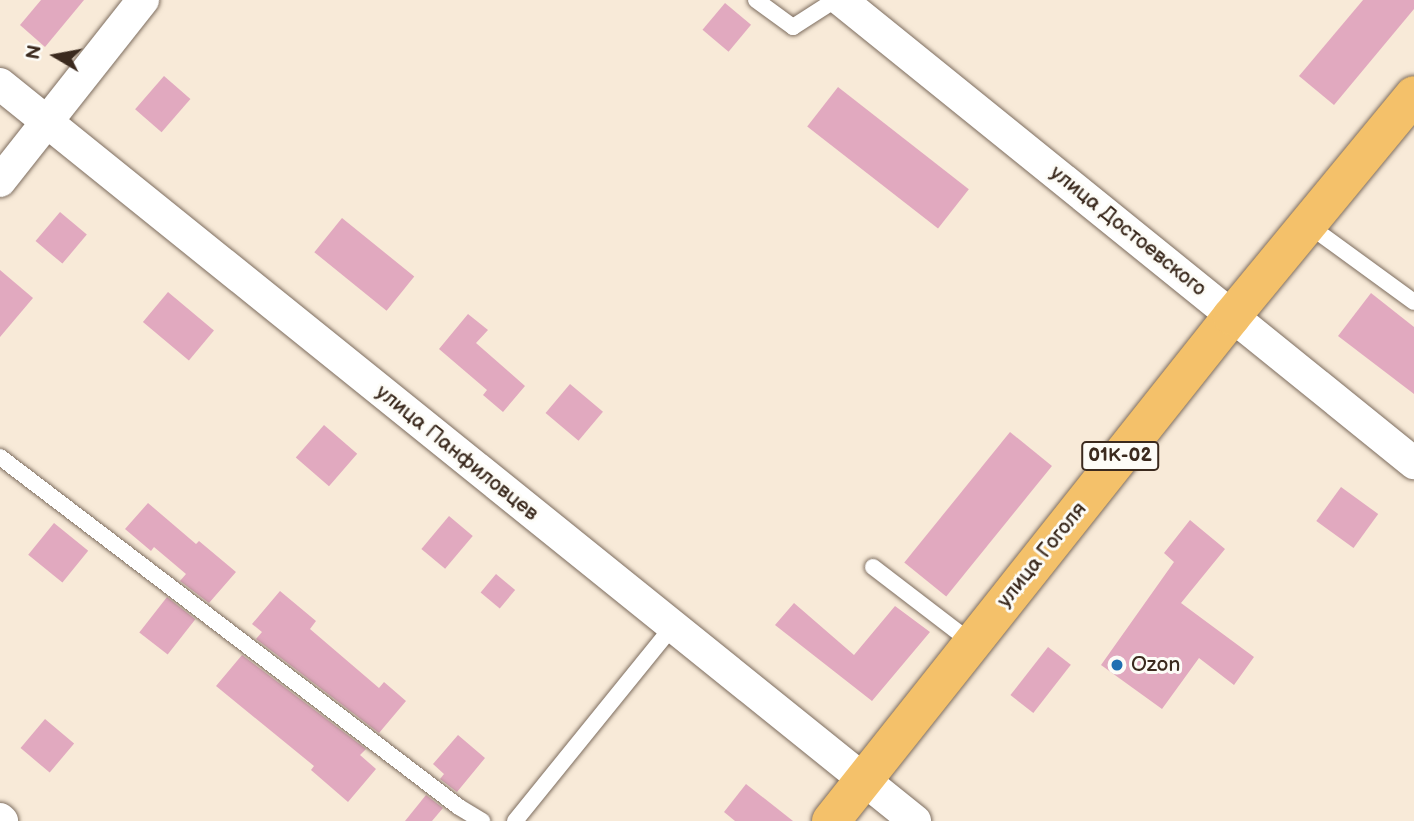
<!DOCTYPE html>
<html>
<head>
<meta charset="utf-8">
<style>
	body { margin:0 }
	#map { position:relative; width:1414px; height:821px; overflow:hidden; background:#f8ead8; font-family:"Balsamiq Sans",sans-serif }
	div>[style] { position:absolute }
	[style*='--x'] { left:calc(var(--x)*1px); top:calc(var(--y)*1px); width:calc(var(--w)*1px); rotate:calc(var(--a)*1deg) }
	.building>* { inset:0; background:#e1a9bf; transform-origin:0 0 }
	.roads { filter:drop-shadow(0 0 2px #7d6d5f) drop-shadow(0 0 2px #7d6d5f) }
	.lane>* { height:16px; margin:-8px; padding:0 8px; transform-origin:8px; border-radius:8px; background:#fff }
	.street>* { height:32px; margin:-16px; padding:0 16px; transform-origin:16px; border-radius:16px; background:#fff }
	.primary>* { height:38px; margin:-19px; padding:0 19px; transform-origin:19px; border-radius:19px; background:#f4c16a }
	.dots>* { width:19px; height:19px; translate:-50% -50%; box-sizing:border-box; border:4px solid #fdfcf7; border-radius:50% }
	span { translate:-50% -50%; white-space:nowrap; text-align:center; line-height:1.15; -webkit-text-stroke:6px #fdfcf7; paint-order:stroke }
	.shield-label span { padding:2px 5px; background:#fdfcf7; border:2px solid; border-radius:5px; -webkit-text-stroke-width:0 }
	.shield-label { font-size:19px; color:#3b2a1e; font-weight:700 }
	.street-label { font-size:21px; color:#3b2a1e }
	.poi-label { font-size:21px; color:#3b2a1e }
	.left { translate:0 -50%; text-align:left }
	.north { position:absolute; left:21px; top:21px; width:70px; height:70px; -webkit-text-stroke:5px #fdfcf7; paint-order:stroke; rotate:280deg; font-size:19px; font-weight:700; line-height:28px; text-align:center; color:#3b2a1e }
	.north::after { content:''; display:block; margin:auto; width:24px; height:32px; background:#3b2a1e; clip-path:polygon(50% 0,100% 100%,50% 72%,0 100%) }
</style>
</head>
<body>
<div id="map">
	<div class="building">
		<div style="clip-path:polygon(41px 0,84px 0,45px 47px,20px 25px)"></div>
		<div style="clip-path:polygon(1363px 0,1414px 0,1414px 9px,1334px 105px,1299px 76px)"></div>
		<div style="left:725px;top:3px;width:34px;height:35px;rotate:40deg"></div>
		<div style="left:164px;top:76px;width:35px;height:44px;rotate:41deg"></div>
		<div style="left:838px;top:87px;width:166px;height:50px;rotate:38deg"></div>
		<div style="left:60px;top:212px;width:35px;height:38px;rotate:40deg"></div>
		<div style="left:342px;top:218px;width:93px;height:44px;rotate:39deg"></div>
		<div style="clip-path:polygon(0 270px,33px 298px,0 337px)"></div>
		<div style="left:168px;top:292px;width:60px;height:39px;rotate:40deg"></div>
		<div style="clip-path:polygon(1371px 293px,1414px 327px,1414px 394px,1338px 336px)"></div>
		<div style="clip-path:polygon(468px 314px,488px 330px,476px 343px,525px 386px,503px 412px,483px 395px,487px 390px,439px 349px)"></div>
		<div style="left:570px;top:384px;width:43px;height:38px;rotate:40deg"></div>
		<div style="left:324px;top:425px;width:44px;height:43px;rotate:41deg"></div>
		<div style="left:1010px;top:432px;width:54px;height:168px;rotate:39deg"></div>
		<div style="left:1341px;top:487px;width:46px;height:42px;rotate:36deg"></div>
		<div style="clip-path:polygon(148px 503px,196px 544px,199px 541px,236px 572px,209px 603px,180px 581px,186px 574px,154px 547px,151px 551px,125px 529px)"></div>
		<div style="left:449px;top:516px;width:31px;height:43px;rotate:40deg"></div>
		<div style="clip-path:polygon(1190px 520px,1225px 549px,1181px 603px,1254px 657px,1234px 685px,1199px 658px,1162px 709px,1101px 665px,1174px 562px,1164px 553px)"></div>
		<div style="left:54px;top:523px;width:44px;height:41px;rotate:39deg"></div>
		<div style="left:496px;top:574px;width:25px;height:24px;rotate:40deg"></div>
		<div style="clip-path:polygon(280px 591px,316px 621px,310px 629px,379px 688px,384px 682px,406px 701px,379px 733px,256px 639px,262px 632px,252px 624px)"></div>
		<div style="left:167px;top:597px;width:36px;height:45px;rotate:38deg"></div>
		<div style="clip-path:polygon(794px 603px,854px 655px,895px 606px,930px 632px,872px 701px,775px 625px)"></div>
		<div style="left:1048px;top:647px;width:29px;height:61px;rotate:38deg"></div>
		<div style="clip-path:polygon(242px 655px,366px 749px,360px 755px,376px 769px,348px 802px,311px 770px,314px 766px,216px 686px)"></div>
		<div style="left:45px;top:719px;width:38px;height:38px;rotate:40deg"></div>
		<div style="clip-path:polygon(458px 735px,485px 758px,457px 792px,440px 779px,444px 774px,433px 764px)"></div>
		<div style="clip-path:polygon(746px 784px,793px 821px,735px 821px,724px 812px)"></div>
		<div style="clip-path:polygon(426px 795px,443px 808px,432px 821px,405px 821px)"></div>
	</div>
	<div class="roads">
		<div class="lane">
			<div style="--x:756;--y:0;--w:46;--a:36.1"></div>
			<div style="--x:793;--y:27;--w:50;--a:-32.7"></div>
			<div style="--x:1307;--y:224;--w:132;--a:36.1"></div>
			<div style="--x:0;--y:457;--w:577;--a:37.33"></div>
			<div style="--x:459;--y:807;--w:27;--a:31"></div>
			<div style="--x:873;--y:567;--w:125;--a:37.5"></div>
			<div style="--x:515;--y:821;--w:250;--a:-51"></div>
		</div>
		<div class="street">
			<div style="--x:841;--y:0;--w:737;--a:38.94"></div>
			<div style="--x:0;--y:84;--w:1175;--a:38.85"></div>
			<div style="--x:0;--y:181;--w:231;--a:-51.7"></div>
			<div style="--x:0;--y:819;--w:3;--a:45"></div>
		</div>
		<div class="primary">
			<div style="--x:831;--y:821;--w:645;--a:-51.55"></div>
			<div style="--x:1232;--y:316;--w:286;--a:-50.5"></div>
		</div>
	</div>
	<div class="dots">
		<div style="left:1117px;top:665px;background:#1f6fb2"></div>
	</div>
	<div class="shield-label">
		<span style="left:1120px;top:456px">01К-02</span>
	</div>
	<div class="street-label">
		<span style="left:1128px;top:231px;rotate:39deg">улица Достоевского</span>
		<span style="left:457px;top:453px;rotate:39deg">улица Панфиловцев</span>
		<span style="left:1042px;top:555px;rotate:-51deg">улица Гоголя</span>
	</div>
	<div class="poi-label">
		<span class="left" style="left:1131px;top:665px">Ozon</span>
	</div>
	<div class="north">N</div>
</div>
</body>
</html>
